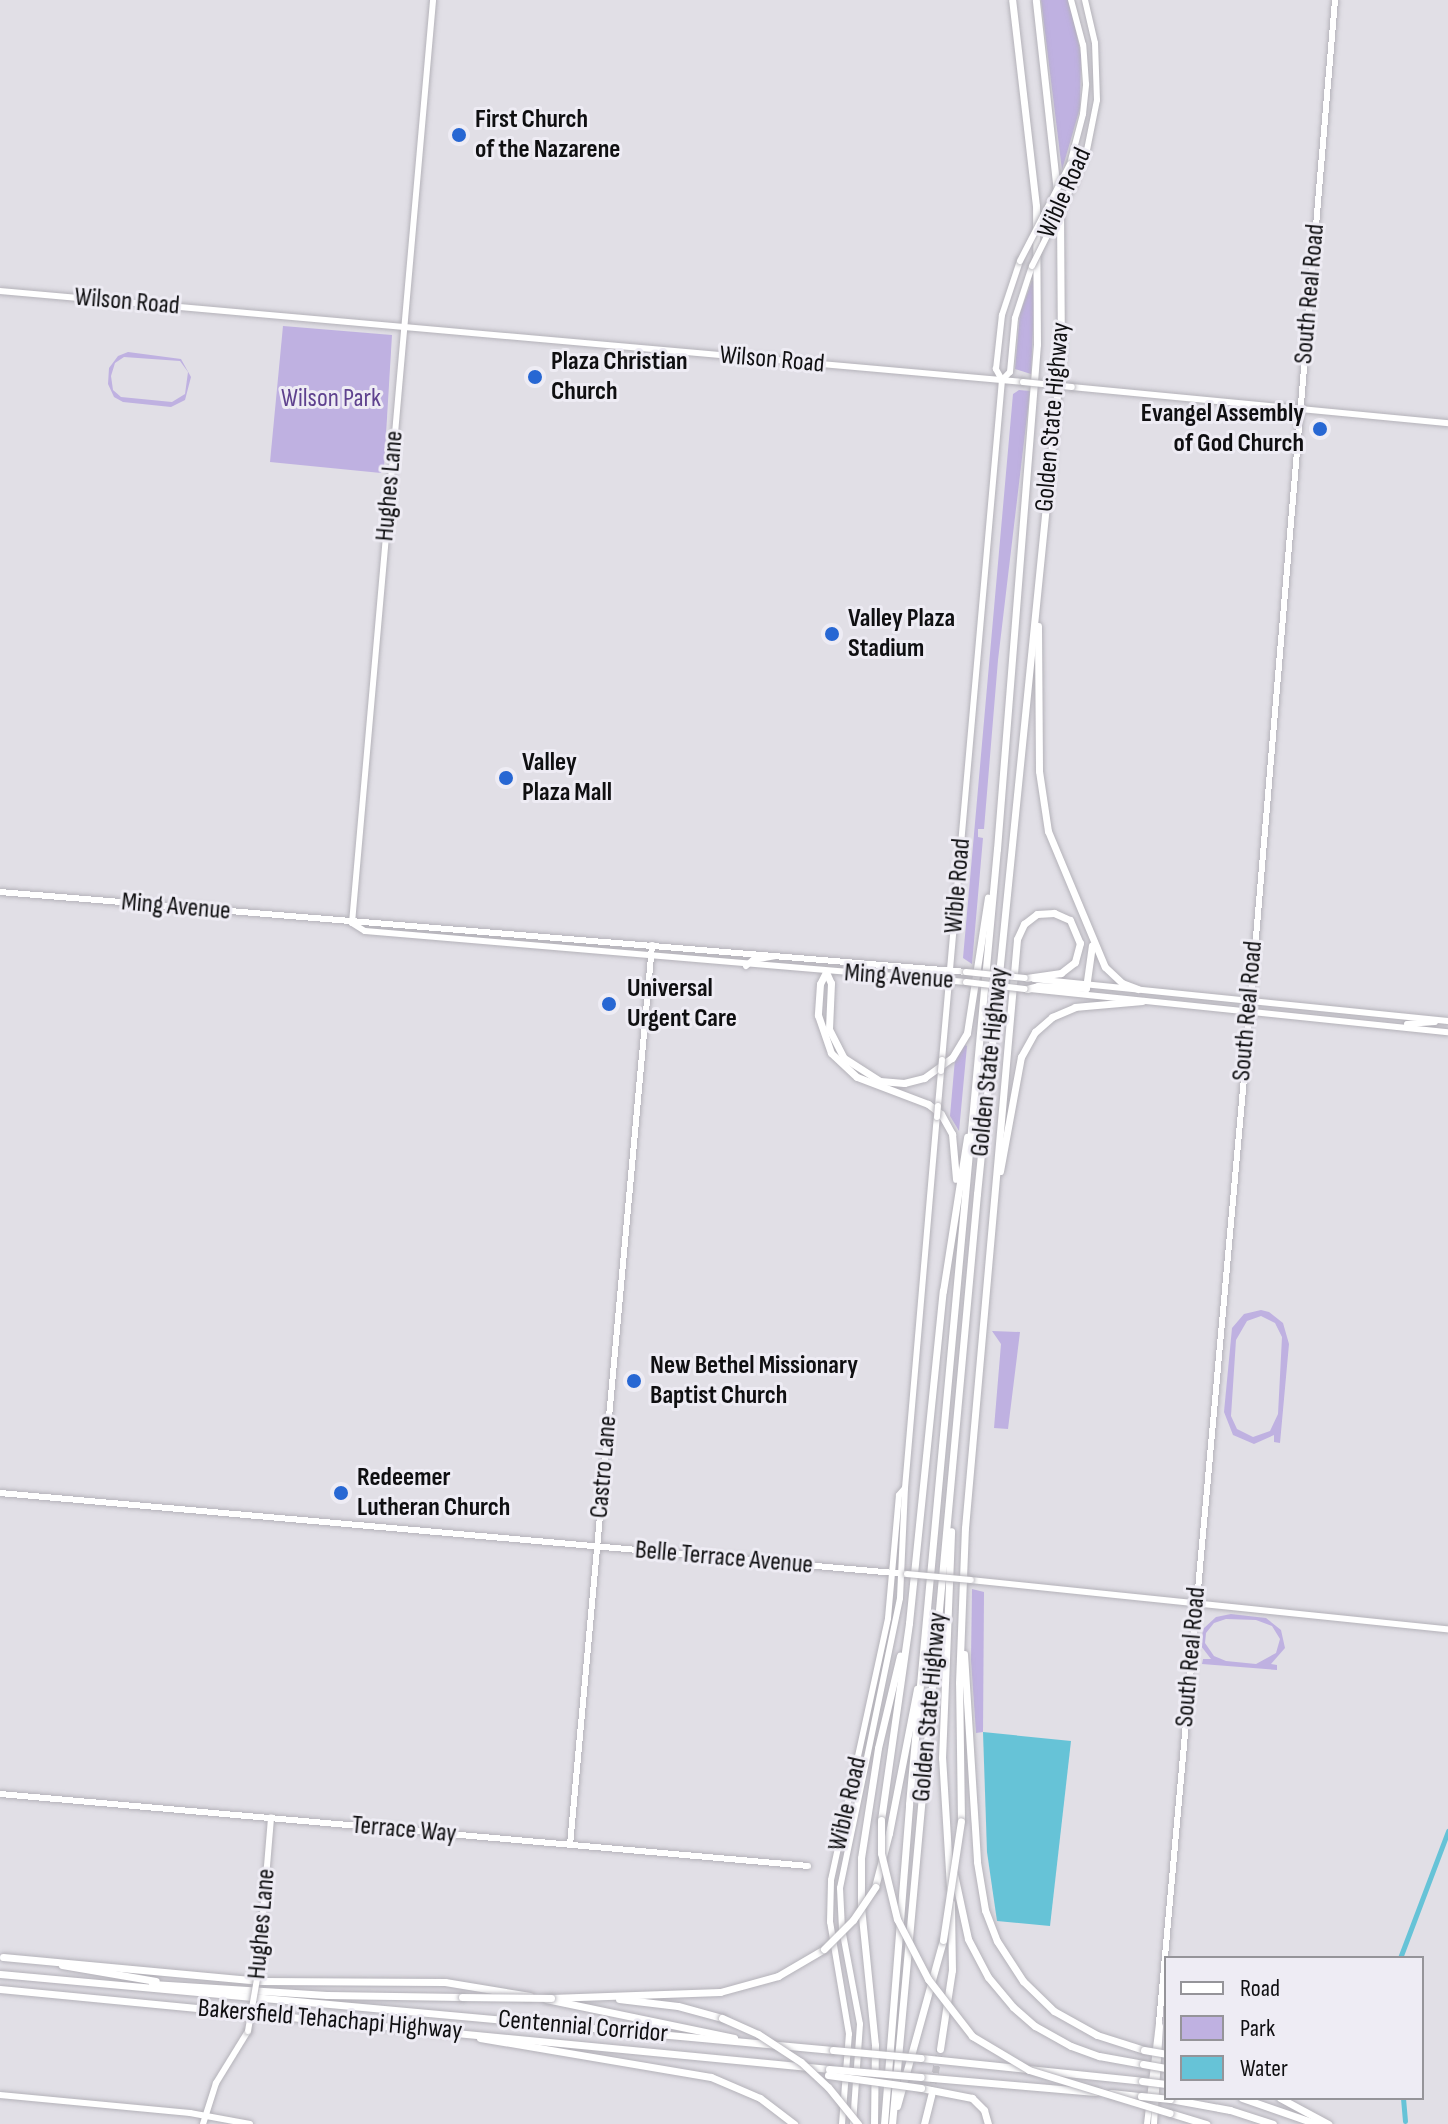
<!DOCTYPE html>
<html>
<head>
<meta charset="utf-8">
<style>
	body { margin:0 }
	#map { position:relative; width:1448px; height:2124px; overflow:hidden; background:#e1dfe6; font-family:"Sofia Sans Condensed",sans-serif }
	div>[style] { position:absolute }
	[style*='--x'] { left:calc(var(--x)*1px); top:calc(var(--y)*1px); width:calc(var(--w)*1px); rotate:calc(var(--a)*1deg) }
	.green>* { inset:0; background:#bfb1e1 }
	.water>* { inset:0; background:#66c3d7 }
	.canal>* { height:5px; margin:-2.5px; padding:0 2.5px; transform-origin:2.5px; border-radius:2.5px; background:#66c3d7 }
	.highway-tunnel>* { height:7px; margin-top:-3.5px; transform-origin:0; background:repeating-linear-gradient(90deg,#c2c0c6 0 7px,transparent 0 10.5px) }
	.roads { filter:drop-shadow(0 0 2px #b4b2b9) drop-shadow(0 0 2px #b4b2b9) }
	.secondary>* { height:6px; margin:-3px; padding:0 3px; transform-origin:3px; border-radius:3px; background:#fff }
	.highway>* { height:7px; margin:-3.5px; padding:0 3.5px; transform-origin:3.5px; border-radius:3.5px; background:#fff }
	.bridges { filter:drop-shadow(0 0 2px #b4b2b9) drop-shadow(0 0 2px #b4b2b9) }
	.secondary-bridge>* { height:6px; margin:-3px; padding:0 3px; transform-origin:3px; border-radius:3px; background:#fff }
	.highway-bridge>* { height:7px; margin:-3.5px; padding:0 3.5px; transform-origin:3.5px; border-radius:3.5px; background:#fff }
	.dots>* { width:22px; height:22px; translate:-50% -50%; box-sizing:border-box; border:4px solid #eeecf4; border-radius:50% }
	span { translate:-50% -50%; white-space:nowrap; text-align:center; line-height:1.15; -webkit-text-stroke:6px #eeecf4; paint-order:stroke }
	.poi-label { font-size:26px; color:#0f0f11; font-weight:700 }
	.left { translate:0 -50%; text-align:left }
	.right { translate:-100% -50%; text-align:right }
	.street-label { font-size:26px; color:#0f0f11 }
	.park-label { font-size:26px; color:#5f428e }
	.legend { position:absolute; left:1164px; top:1956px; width:260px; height:144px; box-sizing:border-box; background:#eeecf4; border:2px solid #959499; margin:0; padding:10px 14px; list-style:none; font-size:24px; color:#0f0f11 }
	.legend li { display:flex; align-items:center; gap:16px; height:40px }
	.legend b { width:40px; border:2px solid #959499 }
</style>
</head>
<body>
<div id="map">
	<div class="green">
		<div style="clip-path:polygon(1041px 0,1069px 0,1081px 54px,1080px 108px,1062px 170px)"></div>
		<div style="clip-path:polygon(1032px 281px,1035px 281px,1031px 374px,1015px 369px,1020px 313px)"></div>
		<div style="clip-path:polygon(283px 326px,392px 335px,384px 467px,381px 473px,270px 462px)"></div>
		<div style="clip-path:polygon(evenodd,128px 352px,181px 359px,191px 377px,185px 400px,171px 407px,123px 402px,114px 397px,108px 384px,109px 368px,118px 356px,128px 352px,124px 357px,180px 361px,188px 372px,185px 394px,172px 402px,121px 397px,113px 390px,111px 376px,115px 363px,124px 357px)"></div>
		<div style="clip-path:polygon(1019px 390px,1030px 391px,998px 660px,984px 829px,978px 829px,978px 837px,983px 838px,972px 964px,963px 958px,1013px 394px)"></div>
		<div style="clip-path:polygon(965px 1045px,967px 1046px,959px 1131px,950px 1116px,955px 1059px)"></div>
		<div style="clip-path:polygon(evenodd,1261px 1310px,1269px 1312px,1283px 1323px,1289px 1344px,1280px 1443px,1274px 1442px,1274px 1435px,1254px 1444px,1233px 1435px,1224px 1412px,1232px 1328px,1244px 1314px,1261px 1310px,1261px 1316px,1275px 1323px,1282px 1337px,1278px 1414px,1270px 1431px,1253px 1437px,1237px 1429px,1231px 1416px,1236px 1340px,1247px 1321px,1261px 1316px)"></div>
		<div style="clip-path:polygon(992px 1331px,1020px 1332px,1008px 1429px,994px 1428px,1001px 1344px)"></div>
		<div style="clip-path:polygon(972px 1589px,984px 1592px,983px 1732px,976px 1733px,971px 1660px)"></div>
		<div style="clip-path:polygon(evenodd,1231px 1614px,1266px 1618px,1281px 1630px,1285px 1648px,1271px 1664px,1277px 1665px,1277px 1670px,1202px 1664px,1203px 1659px,1211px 1659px,1201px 1646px,1203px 1629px,1216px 1617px,1231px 1614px,1226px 1619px,1256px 1620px,1272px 1626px,1280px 1639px,1276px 1653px,1256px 1664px,1226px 1661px,1214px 1656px,1205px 1643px,1206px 1633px,1214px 1623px,1226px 1619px)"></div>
	</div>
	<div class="water">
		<div style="clip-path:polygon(983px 1732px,1071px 1741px,1050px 1926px,997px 1921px,987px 1852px)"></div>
	</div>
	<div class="canal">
		<div style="--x:1400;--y:1958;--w:136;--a:-69.3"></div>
		<div style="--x:1403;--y:2098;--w:23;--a:85"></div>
	</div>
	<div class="highway-tunnel">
		<div style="--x:931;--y:2093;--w:45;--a:-78.4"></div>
	</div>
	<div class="roads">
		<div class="secondary">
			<div style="--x:1070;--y:164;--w:52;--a:-75.4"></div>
			<div style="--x:1083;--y:114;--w:30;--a:-84"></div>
			<div style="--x:1086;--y:84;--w:39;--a:-94"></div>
			<div style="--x:1083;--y:45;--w:47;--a:-104.9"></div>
			<div style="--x:1073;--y:184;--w:37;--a:-68"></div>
			<div style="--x:1087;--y:150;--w:51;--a:-78.7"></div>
			<div style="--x:1097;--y:100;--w:57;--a:-92"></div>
			<div style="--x:1095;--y:43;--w:44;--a:-103.1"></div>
			<div style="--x:0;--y:291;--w:1027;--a:5.08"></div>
			<div style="--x:1002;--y:380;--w:11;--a:-45"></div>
			<div style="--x:1010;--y:372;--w:54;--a:-84.7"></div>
			<div style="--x:1015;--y:318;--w:55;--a:-71.9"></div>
			<div style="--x:1072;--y:387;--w:378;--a:5.5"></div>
			<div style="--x:0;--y:892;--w:969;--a:4.73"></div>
			<div style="--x:352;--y:923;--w:927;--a:-84.98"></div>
			<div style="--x:352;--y:923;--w:15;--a:32"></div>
			<div style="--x:365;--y:931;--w:603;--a:4.85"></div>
			<div style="--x:746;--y:966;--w:9;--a:-41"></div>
			<div style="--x:753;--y:960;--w:23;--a:-10"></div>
			<div style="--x:1034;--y:979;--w:416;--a:5.8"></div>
			<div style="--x:1030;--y:989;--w:420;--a:5.9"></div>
			<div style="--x:1407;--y:1024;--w:28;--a:-4"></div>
			<div style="--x:942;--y:1060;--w:683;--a:-84.96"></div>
			<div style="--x:1002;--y:380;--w:13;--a:-119"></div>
			<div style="--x:996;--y:369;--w:54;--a:-83.7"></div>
			<div style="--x:1002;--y:315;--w:57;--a:-71.6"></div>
			<div style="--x:938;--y:1106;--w:35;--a:-85"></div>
			<div style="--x:0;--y:1493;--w:909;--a:5.11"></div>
			<div style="--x:971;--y:1580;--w:480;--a:5.9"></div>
			<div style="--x:0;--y:1794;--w:811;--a:5.09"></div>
			<div style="--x:570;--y:1845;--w:904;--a:-84.79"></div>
			<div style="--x:258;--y:1973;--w:156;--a:-85.2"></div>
			<div style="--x:0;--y:2095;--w:191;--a:5.4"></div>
			<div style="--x:190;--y:2113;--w:61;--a:10.4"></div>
			<div style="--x:203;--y:2124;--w:43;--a:-72.4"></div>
			<div style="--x:216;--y:2083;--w:61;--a:-58.4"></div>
			<div style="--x:842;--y:2124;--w:90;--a:-85.6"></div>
			<div style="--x:849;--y:2034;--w:114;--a:-99.6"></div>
			<div style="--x:830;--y:1922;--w:42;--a:-88.6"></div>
			<div style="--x:831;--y:1880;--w:268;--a:-77.7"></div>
			<div style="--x:888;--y:1618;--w:123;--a:-84.9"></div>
			<div style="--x:899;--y:1495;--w:9;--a:-49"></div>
			<div style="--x:853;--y:2124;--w:100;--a:-86"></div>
			<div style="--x:860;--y:2024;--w:97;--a:-100.7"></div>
			<div style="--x:842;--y:1929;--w:41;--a:-92.8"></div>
			<div style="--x:840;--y:1888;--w:296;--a:-78.3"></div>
			<div style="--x:900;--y:1598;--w:110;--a:-87.4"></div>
			<div style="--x:905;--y:1488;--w:372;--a:-85.1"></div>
			<div style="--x:1147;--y:2124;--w:102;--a:-83.2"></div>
			<div style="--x:1159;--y:2023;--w:971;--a:-84.86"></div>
			<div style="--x:1246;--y:1056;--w:1060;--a:-85.18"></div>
			<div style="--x:1154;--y:2124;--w:98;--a:-86.5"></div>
		</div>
		<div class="highway">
			<div style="--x:1038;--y:626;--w:145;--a:89.6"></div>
			<div style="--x:1039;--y:771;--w:61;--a:81.5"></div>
			<div style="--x:1048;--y:831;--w:147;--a:67.3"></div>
			<div style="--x:1105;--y:967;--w:23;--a:43"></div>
			<div style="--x:1122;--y:983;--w:17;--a:21"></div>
			<div style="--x:826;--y:972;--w:12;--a:66"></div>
			<div style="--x:831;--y:983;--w:46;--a:92.5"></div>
			<div style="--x:829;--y:1029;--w:33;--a:63"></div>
			<div style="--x:844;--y:1058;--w:43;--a:32.6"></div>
			<div style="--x:880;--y:1081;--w:24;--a:5"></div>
			<div style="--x:904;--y:1083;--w:21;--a:-14"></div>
			<div style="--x:924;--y:1078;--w:34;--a:-36"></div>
			<div style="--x:952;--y:1058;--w:29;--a:-59"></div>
			<div style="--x:967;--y:1033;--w:137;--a:-81.2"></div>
			<div style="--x:826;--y:972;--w:13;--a:117"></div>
			<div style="--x:820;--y:984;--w:31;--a:94"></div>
			<div style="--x:818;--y:1015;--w:40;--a:71.1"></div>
			<div style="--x:831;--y:1053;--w:35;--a:43"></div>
			<div style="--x:857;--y:1077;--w:76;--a:20.8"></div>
			<div style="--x:928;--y:1104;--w:16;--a:38"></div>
			<div style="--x:941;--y:1114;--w:23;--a:61"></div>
			<div style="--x:952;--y:1134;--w:45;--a:84.9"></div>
			<div style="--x:1027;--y:989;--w:11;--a:-15"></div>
			<div style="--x:1038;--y:986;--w:48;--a:2.4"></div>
			<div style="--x:1086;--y:988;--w:43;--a:-82.1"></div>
			<div style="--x:1000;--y:1171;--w:116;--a:-79.6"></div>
			<div style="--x:1021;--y:1057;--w:29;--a:-61"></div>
			<div style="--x:1035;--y:1032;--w:23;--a:-41"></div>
			<div style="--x:1052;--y:1017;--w:25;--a:-23"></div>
			<div style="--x:1075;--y:1007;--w:67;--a:-5.1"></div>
			<div style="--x:964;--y:1654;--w:208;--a:86.4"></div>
			<div style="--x:977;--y:1862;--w:49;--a:80.5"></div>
			<div style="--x:985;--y:1910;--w:33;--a:69"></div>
			<div style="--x:997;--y:1941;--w:48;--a:57"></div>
			<div style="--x:1023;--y:1981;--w:43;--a:44.1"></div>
			<div style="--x:1054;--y:2011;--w:49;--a:29.2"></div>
			<div style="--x:1097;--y:2035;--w:49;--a:17.7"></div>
			<div style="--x:881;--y:1820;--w:199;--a:-81.9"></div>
			<div style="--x:909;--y:1623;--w:334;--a:-84.2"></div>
			<div style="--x:943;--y:1291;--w:156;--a:-81.1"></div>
			<div style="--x:961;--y:1821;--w:138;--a:-90.8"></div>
			<div style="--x:959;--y:1683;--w:155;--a:-87.8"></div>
			<div style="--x:965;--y:1528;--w:591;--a:-84.95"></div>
			<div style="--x:1017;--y:939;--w:17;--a:-65"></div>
			<div style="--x:1024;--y:924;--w:16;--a:-38"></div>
			<div style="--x:1037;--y:914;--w:17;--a:-3"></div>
			<div style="--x:1054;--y:913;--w:17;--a:24"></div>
			<div style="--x:1070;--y:920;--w:25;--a:67"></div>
			<div style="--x:1080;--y:943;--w:20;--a:105"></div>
			<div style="--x:1075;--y:962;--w:18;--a:142"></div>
			<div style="--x:1061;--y:973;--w:35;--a:172"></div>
			<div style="--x:954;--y:1874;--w:66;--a:77.8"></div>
			<div style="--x:968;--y:1939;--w:43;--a:62.2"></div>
			<div style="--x:988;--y:1977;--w:39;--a:50"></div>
			<div style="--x:1013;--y:2007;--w:29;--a:41"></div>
			<div style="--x:1035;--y:2026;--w:41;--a:29.1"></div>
			<div style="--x:1071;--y:2046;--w:30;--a:20"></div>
			<div style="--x:1099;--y:2056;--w:45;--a:10.3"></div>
			<div style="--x:875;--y:1887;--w:56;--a:-75.5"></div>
			<div style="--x:889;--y:1833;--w:147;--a:-79"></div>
			<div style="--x:950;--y:1887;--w:129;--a:-93.5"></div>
			<div style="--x:942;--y:1758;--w:227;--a:-87.7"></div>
			<div style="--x:3;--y:1957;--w:259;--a:5.3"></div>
			<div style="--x:261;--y:1981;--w:184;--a:0.3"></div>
			<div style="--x:445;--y:1982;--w:86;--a:9.4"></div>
			<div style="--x:62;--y:1965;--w:95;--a:9.7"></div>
			<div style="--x:0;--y:1974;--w:836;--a:5.21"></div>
			<div style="--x:152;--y:1984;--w:175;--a:3.6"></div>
			<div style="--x:327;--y:1995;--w:135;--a:0.8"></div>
			<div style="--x:0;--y:1989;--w:833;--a:5.51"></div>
			<div style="--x:551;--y:1998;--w:169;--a:-2"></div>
			<div style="--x:720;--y:1992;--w:60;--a:-15.4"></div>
			<div style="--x:778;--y:1976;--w:53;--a:-30.4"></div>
			<div style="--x:546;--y:1999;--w:192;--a:11.7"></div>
			<div style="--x:619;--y:1999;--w:59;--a:6.8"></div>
			<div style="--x:678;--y:2006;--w:46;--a:15.3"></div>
			<div style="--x:480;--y:2038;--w:234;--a:9.6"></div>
			<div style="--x:711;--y:2077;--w:53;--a:23.2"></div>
			<div style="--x:760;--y:2098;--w:43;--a:37.4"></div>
			<div style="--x:940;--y:2049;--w:80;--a:-81.4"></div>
			<div style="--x:952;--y:1970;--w:67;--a:-90.9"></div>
			<div style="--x:921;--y:2058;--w:222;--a:5.9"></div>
			<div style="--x:921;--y:2077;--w:175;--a:4.9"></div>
			<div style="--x:921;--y:2088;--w:52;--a:11.1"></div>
			<div style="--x:972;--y:2098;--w:17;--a:45"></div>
			<div style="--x:984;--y:2110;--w:15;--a:74"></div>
			<div style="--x:1111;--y:2093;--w:30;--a:6"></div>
			<div style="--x:1242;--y:2098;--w:79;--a:19.1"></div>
			<div style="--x:1280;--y:2098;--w:55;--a:28.4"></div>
			<div style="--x:1170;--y:2099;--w:61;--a:10.4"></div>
			<div style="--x:1230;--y:2110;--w:45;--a:18"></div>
			<div style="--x:897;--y:2106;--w:172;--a:-74.5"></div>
			<div style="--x:1170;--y:2113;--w:38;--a:17"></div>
			<div style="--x:874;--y:2124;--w:79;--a:-89.3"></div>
			<div style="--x:875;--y:2045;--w:138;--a:-95.8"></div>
			<div style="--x:861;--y:1908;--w:50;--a:-90"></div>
			<div style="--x:861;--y:1858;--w:111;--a:-81.2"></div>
			<div style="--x:878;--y:1748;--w:95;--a:-76.6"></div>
			<div style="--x:884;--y:2124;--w:321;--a:-85.5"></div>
			<div style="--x:909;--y:1804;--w:959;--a:-84.74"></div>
			<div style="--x:997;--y:849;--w:507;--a:-85.47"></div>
			<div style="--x:1037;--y:344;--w:138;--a:-90.4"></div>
			<div style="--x:1036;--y:206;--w:207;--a:-96.6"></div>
			<div style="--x:892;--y:2124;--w:934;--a:-84.78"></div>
			<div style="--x:977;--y:1194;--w:843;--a:-84.28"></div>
			<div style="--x:1061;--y:355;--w:136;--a:-90.4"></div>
			<div style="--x:1060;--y:219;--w:220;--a:-96.3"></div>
			<div style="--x:924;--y:2124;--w:30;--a:-76"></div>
		</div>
	</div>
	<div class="bridges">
		<div class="secondary-bridge">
			<div style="--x:1020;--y:261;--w:109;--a:-62.7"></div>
			<div style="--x:1032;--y:266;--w:92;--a:-63.4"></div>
			<div style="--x:1023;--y:382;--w:49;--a:5.8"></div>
			<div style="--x:966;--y:972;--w:59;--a:5.8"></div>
			<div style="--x:966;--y:982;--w:59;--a:6.8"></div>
			<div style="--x:941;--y:1071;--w:11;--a:-85"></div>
			<div style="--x:937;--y:1117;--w:11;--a:-85"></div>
			<div style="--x:907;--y:1574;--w:64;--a:5.4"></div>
			<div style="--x:248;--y:2031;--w:59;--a:-80.2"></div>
		</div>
		<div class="highway-bridge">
			<div style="--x:881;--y:1820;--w:33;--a:90"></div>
			<div style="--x:881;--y:1853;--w:68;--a:76.4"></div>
			<div style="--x:897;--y:1919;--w:68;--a:62.7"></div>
			<div style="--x:928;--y:1979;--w:72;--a:52.3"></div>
			<div style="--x:972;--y:2036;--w:66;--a:30.8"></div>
			<div style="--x:1029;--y:2070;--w:147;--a:17"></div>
			<div style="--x:943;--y:1940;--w:120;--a:-81.4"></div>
			<div style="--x:824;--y:1949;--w:41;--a:-45"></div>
			<div style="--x:853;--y:1920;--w:40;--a:-56"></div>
			<div style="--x:462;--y:1997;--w:89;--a:0.6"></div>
			<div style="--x:722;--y:2018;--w:39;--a:24"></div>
			<div style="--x:758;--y:2034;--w:51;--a:33.1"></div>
			<div style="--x:801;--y:2062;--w:37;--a:43"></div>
			<div style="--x:828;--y:2087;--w:48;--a:51"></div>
			<div style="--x:833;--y:2050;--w:88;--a:5.2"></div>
			<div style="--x:1144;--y:2050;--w:22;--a:10"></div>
			<div style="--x:1143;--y:2064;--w:23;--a:10"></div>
			<div style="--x:829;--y:2069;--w:92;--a:5"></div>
			<div style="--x:828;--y:2075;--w:94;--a:8"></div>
			<div style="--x:1142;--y:2081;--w:24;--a:7"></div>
			<div style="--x:1141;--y:2096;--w:29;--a:6"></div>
		</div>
	</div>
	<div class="dots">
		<div style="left:459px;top:135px;background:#2767d3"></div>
		<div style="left:535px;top:377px;background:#2767d3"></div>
		<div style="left:1320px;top:429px;background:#2767d3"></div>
		<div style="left:832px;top:634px;background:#2767d3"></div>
		<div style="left:506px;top:778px;background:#2767d3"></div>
		<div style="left:609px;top:1004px;background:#2767d3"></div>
		<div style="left:634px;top:1381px;background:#2767d3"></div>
		<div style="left:341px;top:1493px;background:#2767d3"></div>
	</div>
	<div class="poi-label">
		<span class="left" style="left:475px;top:135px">First Church<br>of the Nazarene</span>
		<span class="left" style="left:551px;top:377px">Plaza Christian<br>Church</span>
		<span class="right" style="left:1304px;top:429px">Evangel Assembly<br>of God Church</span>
		<span class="left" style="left:848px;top:634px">Valley Plaza<br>Stadium</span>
		<span class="left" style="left:522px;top:778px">Valley<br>Plaza Mall</span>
		<span class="left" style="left:627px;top:1004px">Universal<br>Urgent Care</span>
		<span class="left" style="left:650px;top:1381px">New Bethel Missionary<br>Baptist Church</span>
		<span class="left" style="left:357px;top:1493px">Redeemer<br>Lutheran Church</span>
	</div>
	<div class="street-label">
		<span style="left:1065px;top:193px;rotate:-66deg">Wible Road</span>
		<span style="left:1310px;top:294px;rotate:-85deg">South Real Road</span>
		<span style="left:127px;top:302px;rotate:5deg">Wilson Road</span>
		<span style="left:772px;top:360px;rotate:5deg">Wilson Road</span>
		<span style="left:1053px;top:417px;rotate:-85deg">Golden State Highway</span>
		<span style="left:390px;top:486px;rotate:-85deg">Hughes Lane</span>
		<span style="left:958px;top:886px;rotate:-85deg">Wible Road</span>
		<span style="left:176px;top:907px;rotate:5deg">Ming Avenue</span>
		<span style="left:899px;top:977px;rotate:4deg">Ming Avenue</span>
		<span style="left:1248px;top:1011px;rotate:-85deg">South Real Road</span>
		<span style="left:990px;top:1062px;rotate:-84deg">Golden State Highway</span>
		<span style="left:604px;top:1467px;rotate:-85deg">Castro Lane</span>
		<span style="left:724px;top:1558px;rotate:5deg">Belle Terrace Avenue</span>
		<span style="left:1191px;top:1657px;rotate:-85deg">South Real Road</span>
		<span style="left:930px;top:1707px;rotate:-85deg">Golden State Highway</span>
		<span style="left:848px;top:1804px;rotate:-77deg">Wible Road</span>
		<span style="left:404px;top:1830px;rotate:5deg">Terrace Way</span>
		<span style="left:262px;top:1924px;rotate:-85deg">Hughes Lane</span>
		<span style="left:330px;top:2020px;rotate:5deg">Bakersfield Tehachapi Highway</span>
		<span style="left:583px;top:2027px;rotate:5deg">Centennial Corridor</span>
	</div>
	<div class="park-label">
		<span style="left:331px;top:399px">Wilson Park</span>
	</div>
	<ul class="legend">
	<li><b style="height:10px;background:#fff"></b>Road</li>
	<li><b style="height:22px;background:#bfb1e1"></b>Park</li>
	<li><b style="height:22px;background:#66c3d7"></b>Water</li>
	</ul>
</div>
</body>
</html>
